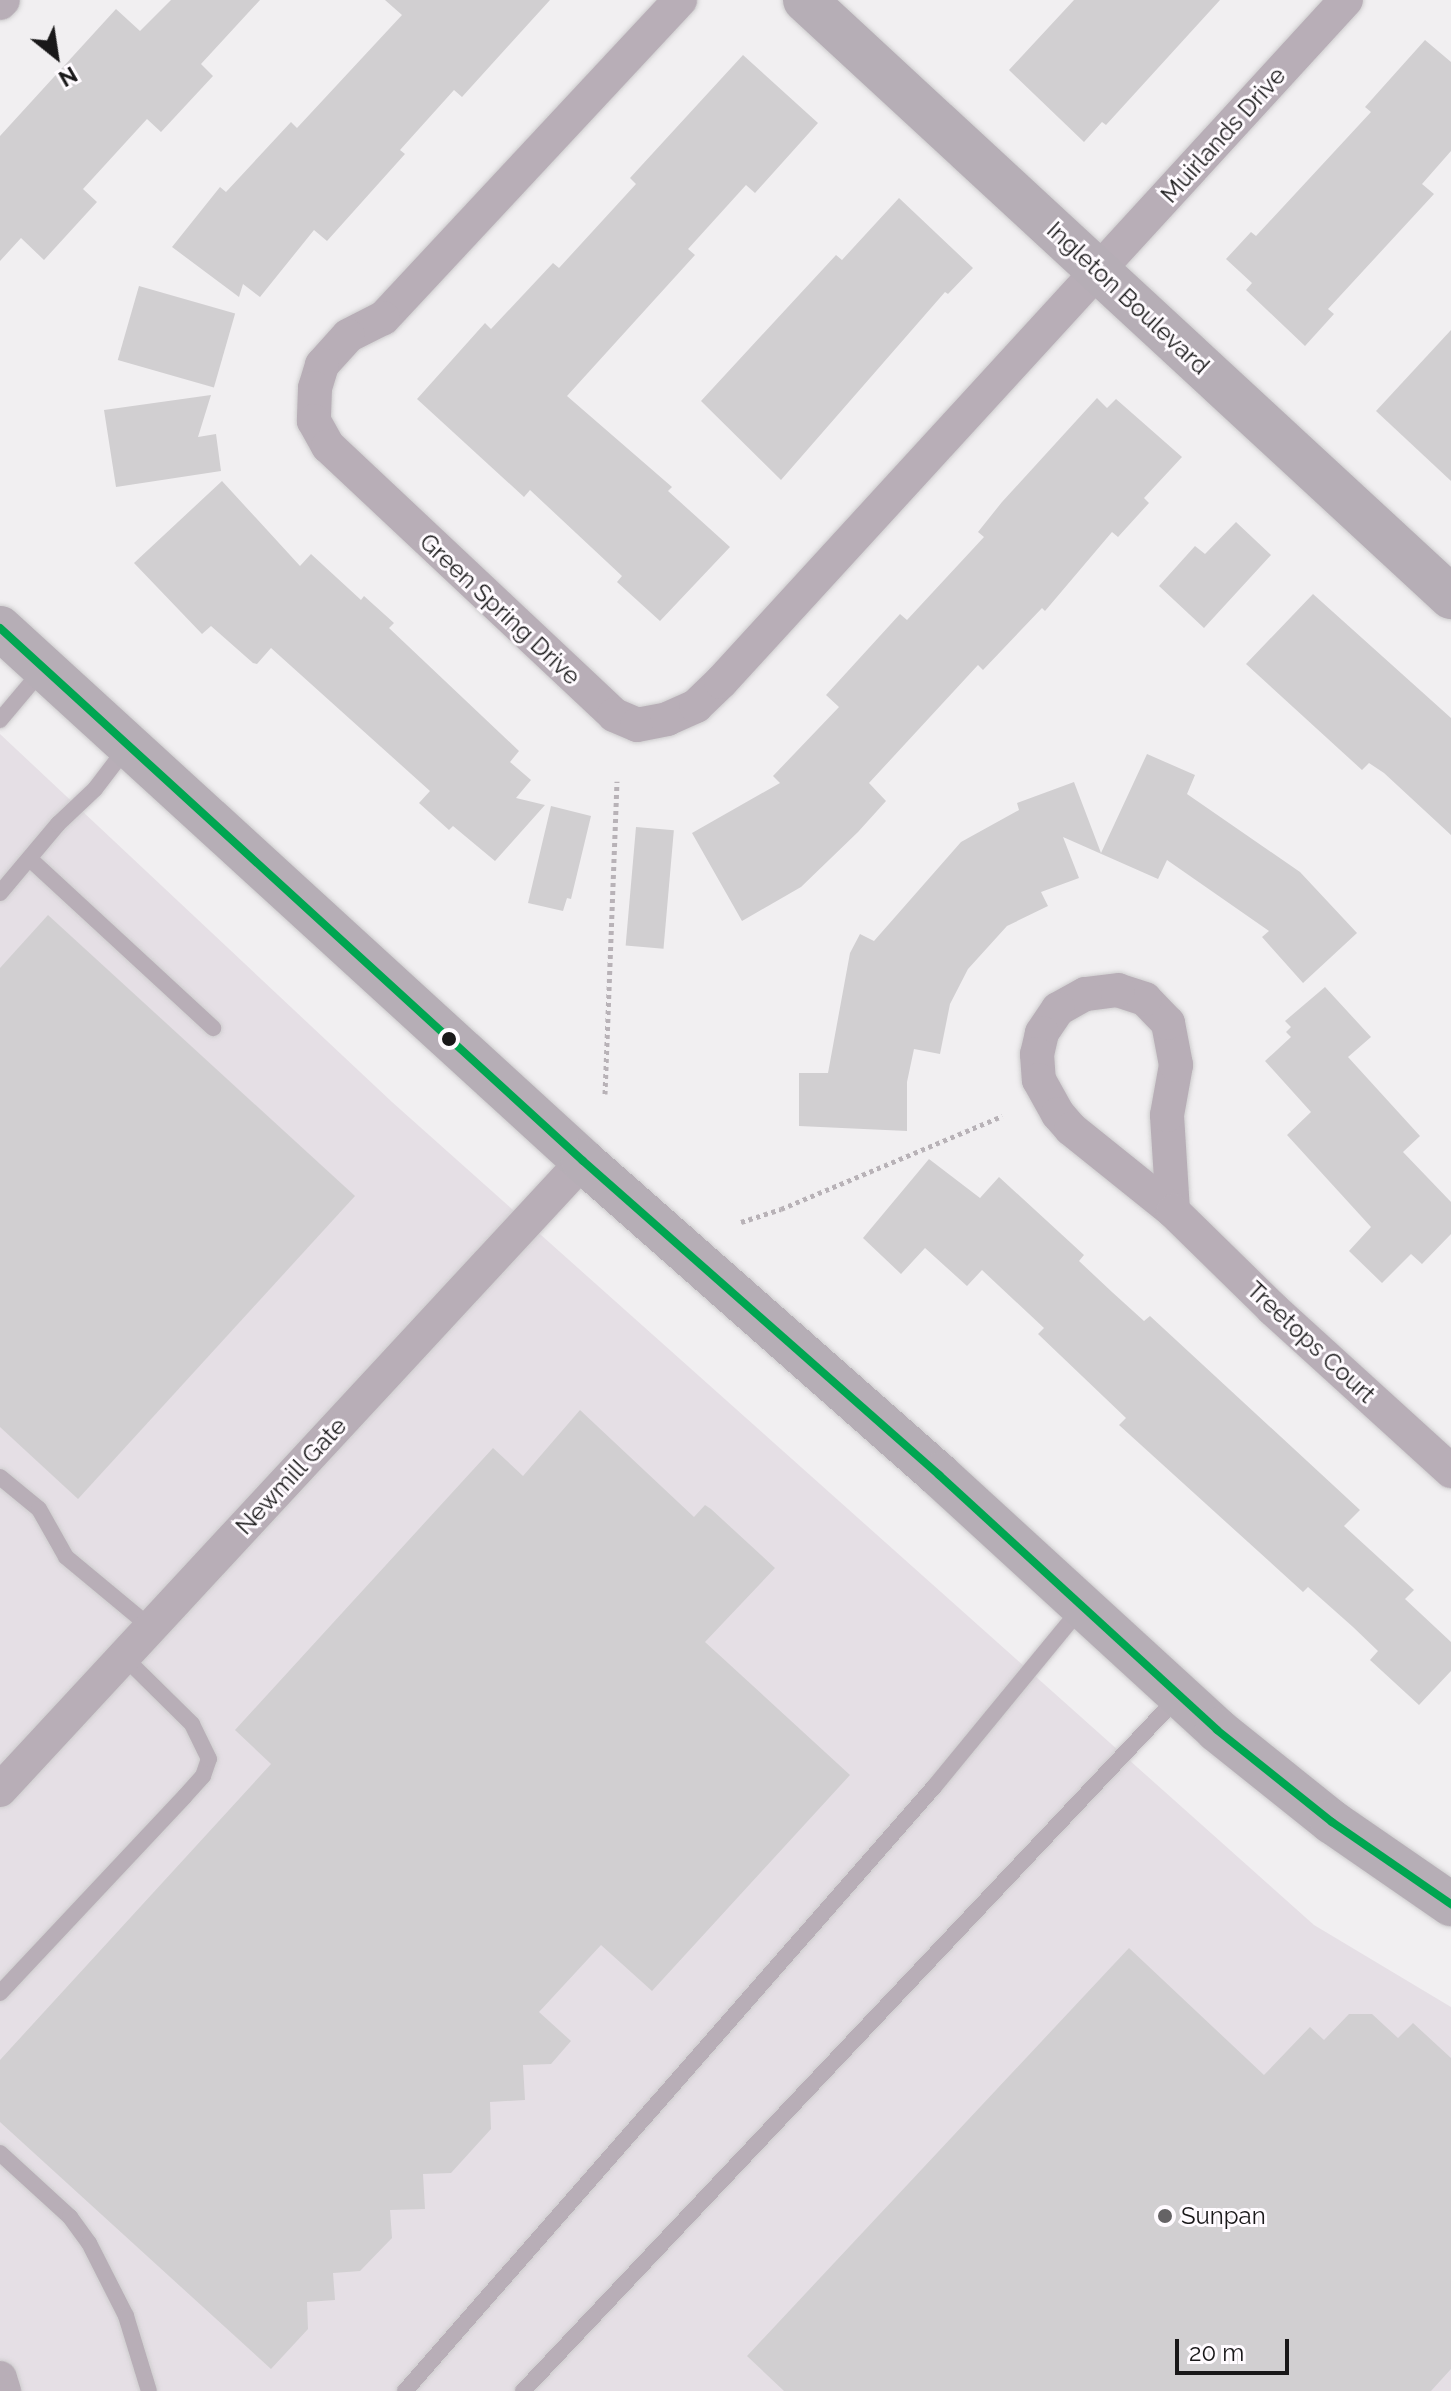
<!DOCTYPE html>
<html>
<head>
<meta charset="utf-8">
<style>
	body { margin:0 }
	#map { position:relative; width:1451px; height:2391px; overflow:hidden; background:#f1eff1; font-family:Raleway,sans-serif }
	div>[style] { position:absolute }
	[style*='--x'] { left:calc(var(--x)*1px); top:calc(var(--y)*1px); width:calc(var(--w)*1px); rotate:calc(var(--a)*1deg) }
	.built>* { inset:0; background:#e5dfe5 }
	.building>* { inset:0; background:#d1cfd1; transform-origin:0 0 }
	.path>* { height:5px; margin-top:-2.5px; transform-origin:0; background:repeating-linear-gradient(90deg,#b8b2b7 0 4px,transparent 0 8px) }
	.roads { filter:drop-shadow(0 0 2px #cecdce) drop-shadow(0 0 2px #cecdce) }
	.lane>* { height:16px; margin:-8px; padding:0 8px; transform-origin:8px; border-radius:8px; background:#b8aeb7 }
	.street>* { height:34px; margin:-17px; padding:0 17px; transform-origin:17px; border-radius:17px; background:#b8aeb7 }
	.secondary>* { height:44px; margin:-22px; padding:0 22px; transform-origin:22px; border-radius:22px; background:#b6aeb6 }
	.bus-1>* { height:8px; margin:-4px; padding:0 4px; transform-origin:4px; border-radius:4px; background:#00a651 }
	.dots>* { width:22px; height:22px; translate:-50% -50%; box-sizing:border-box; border:4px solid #fffbff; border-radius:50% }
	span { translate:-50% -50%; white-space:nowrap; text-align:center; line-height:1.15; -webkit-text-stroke:6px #fffbff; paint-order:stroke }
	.street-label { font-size:24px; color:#191819 }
	.poi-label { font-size:24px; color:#191819 }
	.left { translate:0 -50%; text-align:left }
	.north { position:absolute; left:16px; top:16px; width:80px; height:80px; -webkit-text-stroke:6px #fffbff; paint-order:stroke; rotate:150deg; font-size:22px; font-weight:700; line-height:32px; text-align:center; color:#191819 }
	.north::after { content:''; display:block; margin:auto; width:28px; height:36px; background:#191819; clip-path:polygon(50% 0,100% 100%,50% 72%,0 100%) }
	.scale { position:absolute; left:1175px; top:2339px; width:114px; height:36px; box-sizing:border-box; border:4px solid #191819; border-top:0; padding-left:10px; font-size:24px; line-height:28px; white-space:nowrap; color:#191819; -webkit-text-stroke:6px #fffbff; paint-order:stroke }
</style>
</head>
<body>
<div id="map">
	<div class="built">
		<div style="clip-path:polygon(0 734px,392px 1102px,1314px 1925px,1451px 2007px,1451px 2391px,0 2391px)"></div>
	</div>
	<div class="building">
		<div style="clip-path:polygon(171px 0,260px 0,201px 64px,213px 76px,161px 132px,147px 119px,83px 189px,97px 202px,44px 260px,21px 238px,0 261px,0 136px,116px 9px,140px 31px)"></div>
		<div style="clip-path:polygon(385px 0,550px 0,462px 97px,454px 90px,400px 150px,405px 154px,327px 241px,314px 230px,260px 297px,243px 284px,239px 297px,172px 247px,220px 187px,226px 192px,291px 122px,297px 128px,402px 15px)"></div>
		<div style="clip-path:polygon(1074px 0,1220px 0,1106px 125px,1102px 122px,1084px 142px,1009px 70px)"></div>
		<div style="clip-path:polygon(1425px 40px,1451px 62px,1451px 151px,1422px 184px,1434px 194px,1328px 309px,1334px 314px,1305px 346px,1246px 290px,1252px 283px,1226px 259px,1251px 232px,1256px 236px,1371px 112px,1365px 107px)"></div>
		<div style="clip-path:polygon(743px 55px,818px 123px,755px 193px,746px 185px,688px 249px,695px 255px,567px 396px,672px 487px,668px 491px,730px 547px,660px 621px,617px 582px,622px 576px,530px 490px,524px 497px,417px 399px,485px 323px,491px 329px,553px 263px,559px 268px,636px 184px,630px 178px)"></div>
		<div style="clip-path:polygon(899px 198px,973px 268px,948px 294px,945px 292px,781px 480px,701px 401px,836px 255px,842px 260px)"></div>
		<div style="left:139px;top:286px;width:100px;height:77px;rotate:16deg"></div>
		<div style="clip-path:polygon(1451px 330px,1451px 481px,1376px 411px)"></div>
		<div style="clip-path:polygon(211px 395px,198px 437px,216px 434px,221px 471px,116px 487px,104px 410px)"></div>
		<div style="clip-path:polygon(1097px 398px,1107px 408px,1116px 399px,1182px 457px,1144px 498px,1149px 503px,1118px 537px,1112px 532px,1045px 611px,1042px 608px,983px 670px,978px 665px,869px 783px,886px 801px,858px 832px,801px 887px,742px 921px,692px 833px,780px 783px,773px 776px,839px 707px,826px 695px,900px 614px,907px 620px,984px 537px,978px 532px,1002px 502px)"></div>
		<div style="clip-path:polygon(222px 481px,300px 566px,311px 554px,361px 600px,364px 596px,394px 623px,389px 628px,519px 751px,510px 762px,531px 780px,516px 798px,545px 805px,495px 861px,453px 826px,449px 830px,419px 803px,430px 791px,271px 648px,257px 664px,253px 663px,211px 626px,202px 634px,134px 563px)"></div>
		<div style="clip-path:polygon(1236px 522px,1271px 555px,1204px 628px,1159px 586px,1195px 546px,1205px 554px)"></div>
		<div style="clip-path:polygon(1313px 594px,1451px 718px,1451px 835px,1384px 773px,1369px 763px,1362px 770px,1246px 664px)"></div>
		<div style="clip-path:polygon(1147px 754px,1195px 775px,1187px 794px,1300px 872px,1357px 933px,1303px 983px,1262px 937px,1269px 931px,1167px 860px,1158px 879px,1063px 837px,1079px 878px,1041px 892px,1048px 906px,1007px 926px,968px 969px,950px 1004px,940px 1054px,914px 1049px,907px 1082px,907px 1131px,799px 1126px,799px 1073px,828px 1073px,850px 953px,860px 934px,874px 941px,961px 842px,1019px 810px,1017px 803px,1074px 782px,1101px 853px)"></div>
		<div style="clip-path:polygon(551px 806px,591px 816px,571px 899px,567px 898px,563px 911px,528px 903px)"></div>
		<div style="left:636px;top:827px;width:38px;height:119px;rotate:5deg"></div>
		<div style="clip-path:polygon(48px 915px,355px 1196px,78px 1499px,0 1427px,0 968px)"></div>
		<div style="clip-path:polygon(1325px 987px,1371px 1037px,1348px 1057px,1420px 1136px,1403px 1152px,1451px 1202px,1451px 1234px,1422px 1264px,1411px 1254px,1382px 1283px,1349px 1251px,1371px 1227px,1287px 1135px,1311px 1112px,1265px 1061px,1291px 1037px,1286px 1032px,1291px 1027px,1285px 1021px)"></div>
		<div style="clip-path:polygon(929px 1159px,980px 1198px,999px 1177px,1084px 1255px,1079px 1261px,1112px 1292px,1144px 1321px,1150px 1316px,1360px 1510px,1344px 1526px,1414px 1590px,1405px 1599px,1451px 1642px,1451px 1671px,1419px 1705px,1370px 1660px,1378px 1651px,1353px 1627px,1308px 1587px,1303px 1592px,1119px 1425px,1126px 1418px,1038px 1334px,1044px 1328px,982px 1270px,967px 1286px,925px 1248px,901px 1274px,863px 1238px)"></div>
		<div style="clip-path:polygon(580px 1410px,694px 1517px,705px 1505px,711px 1509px,775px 1568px,705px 1642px,850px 1775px,652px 1991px,601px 1945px,539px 2012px,571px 2041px,551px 2064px,523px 2065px,525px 2100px,490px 2102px,491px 2129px,451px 2173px,423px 2174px,425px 2209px,390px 2210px,392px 2238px,360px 2271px,333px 2273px,335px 2300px,307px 2302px,308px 2329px,271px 2369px,0 2122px,0 2060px,271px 1764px,235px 1730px,493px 1448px,523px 1476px)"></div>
		<div style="clip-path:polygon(1129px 1948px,1264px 2075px,1310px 2027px,1324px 2040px,1349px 2014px,1372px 2014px,1398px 2038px,1413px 2023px,1451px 2058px,1451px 2369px,1431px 2391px,784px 2391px,747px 2356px)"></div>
	</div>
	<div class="path">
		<div style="--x:605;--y:1094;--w:313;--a:-87.8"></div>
		<div style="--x:741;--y:1222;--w:42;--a:-18"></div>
		<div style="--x:781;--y:1209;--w:240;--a:-22.8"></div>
	</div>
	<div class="roads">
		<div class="lane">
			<div style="--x:0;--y:720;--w:67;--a:-49.9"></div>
			<div style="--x:31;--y:860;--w:248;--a:42.7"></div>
			<div style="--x:0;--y:893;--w:90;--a:-50"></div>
			<div style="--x:58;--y:824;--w:51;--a:-43.4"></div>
			<div style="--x:95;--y:789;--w:53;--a:-52.7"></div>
			<div style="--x:0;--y:1477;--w:50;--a:39.4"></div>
			<div style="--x:39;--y:1509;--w:55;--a:60.6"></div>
			<div style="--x:66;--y:1557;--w:108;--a:39.7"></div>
			<div style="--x:0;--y:1993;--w:270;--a:-46.8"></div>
			<div style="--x:185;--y:1796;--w:27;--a:-48"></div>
			<div style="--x:203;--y:1776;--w:18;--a:-71"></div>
			<div style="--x:209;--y:1759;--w:39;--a:-116"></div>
			<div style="--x:192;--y:1724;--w:97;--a:-135.4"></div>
			<div style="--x:0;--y:2153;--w:95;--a:42.4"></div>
			<div style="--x:70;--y:2217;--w:32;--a:54"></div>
			<div style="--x:89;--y:2243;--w:82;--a:63.1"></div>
			<div style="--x:126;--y:2316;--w:78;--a:73"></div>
			<div style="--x:405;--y:2391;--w:803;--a:-48.79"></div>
			<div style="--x:934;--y:1787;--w:232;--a:-50.6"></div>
			<div style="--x:523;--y:2391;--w:954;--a:-46.66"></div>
		</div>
		<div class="street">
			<div style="--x:680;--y:0;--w:435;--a:133"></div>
			<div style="--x:383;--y:318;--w:39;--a:153"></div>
			<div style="--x:348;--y:336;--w:39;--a:132"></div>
			<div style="--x:322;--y:365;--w:24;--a:107"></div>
			<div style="--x:315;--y:388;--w:33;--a:92"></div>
			<div style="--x:314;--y:421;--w:29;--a:61"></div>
			<div style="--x:328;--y:446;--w:393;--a:43.2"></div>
			<div style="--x:614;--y:715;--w:25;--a:23"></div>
			<div style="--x:637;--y:725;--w:31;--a:-11"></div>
			<div style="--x:667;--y:719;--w:32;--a:-24"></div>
			<div style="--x:696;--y:706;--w:35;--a:-44"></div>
			<div style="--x:721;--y:682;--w:925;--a:-47.5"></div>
			<div style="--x:0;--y:3;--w:4;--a:-45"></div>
			<div style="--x:1173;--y:1211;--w:96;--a:-93.6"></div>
			<div style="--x:1167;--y:1115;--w:51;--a:-79.8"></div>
			<div style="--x:1176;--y:1065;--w:43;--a:-100.8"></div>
			<div style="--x:1168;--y:1023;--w:33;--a:-134"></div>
			<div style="--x:1145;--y:999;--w:28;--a:-162"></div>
			<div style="--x:1118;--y:990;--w:33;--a:173"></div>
			<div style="--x:1085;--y:994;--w:31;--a:151"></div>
			<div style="--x:1058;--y:1009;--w:29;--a:124"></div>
			<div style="--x:1042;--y:1033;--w:22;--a:103"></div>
			<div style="--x:1037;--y:1054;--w:26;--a:86"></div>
			<div style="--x:1039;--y:1080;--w:39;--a:61"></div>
			<div style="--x:1058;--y:1114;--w:20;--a:49"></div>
			<div style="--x:1071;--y:1129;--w:131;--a:38.8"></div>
			<div style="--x:1173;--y:1211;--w:140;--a:44.4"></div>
			<div style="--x:1273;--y:1309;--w:241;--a:42.3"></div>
			<div style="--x:0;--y:1790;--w:858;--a:-47.17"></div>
			<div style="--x:0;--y:2378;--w:14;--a:73"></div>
		</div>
		<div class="secondary">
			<div style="--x:805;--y:0;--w:880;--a:42.74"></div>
			<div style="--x:0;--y:628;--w:790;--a:42.43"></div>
			<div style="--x:583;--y:1161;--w:475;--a:41.4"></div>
			<div style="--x:939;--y:1475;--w:377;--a:42.5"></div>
			<div style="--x:1217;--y:1730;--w:147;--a:38.7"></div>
			<div style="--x:1332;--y:1822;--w:145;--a:34.6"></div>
		</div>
	</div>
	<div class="bus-1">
		<div style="--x:0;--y:628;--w:790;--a:42.43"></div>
		<div style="--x:583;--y:1161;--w:475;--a:41.4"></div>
		<div style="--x:939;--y:1475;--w:377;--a:42.5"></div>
		<div style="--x:1217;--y:1730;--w:147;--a:38.7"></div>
		<div style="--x:1332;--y:1822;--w:145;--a:34.6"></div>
	</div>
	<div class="dots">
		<div style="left:449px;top:1039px;background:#191819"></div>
		<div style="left:1165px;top:2216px;background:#656365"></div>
	</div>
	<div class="street-label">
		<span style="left:1223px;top:135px;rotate:-48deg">Muirlands Drive</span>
		<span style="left:1128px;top:298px;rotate:43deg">Ingleton Boulevard</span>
		<span style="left:500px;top:609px;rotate:43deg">Green Spring Drive</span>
		<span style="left:1311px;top:1342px;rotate:43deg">Treetops Court</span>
		<span style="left:291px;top:1476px;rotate:-47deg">Newmill Gate</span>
	</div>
	<div class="poi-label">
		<span class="left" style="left:1181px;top:2216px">Sunpan</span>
	</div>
	<div class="north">N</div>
	<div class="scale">20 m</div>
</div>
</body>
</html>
